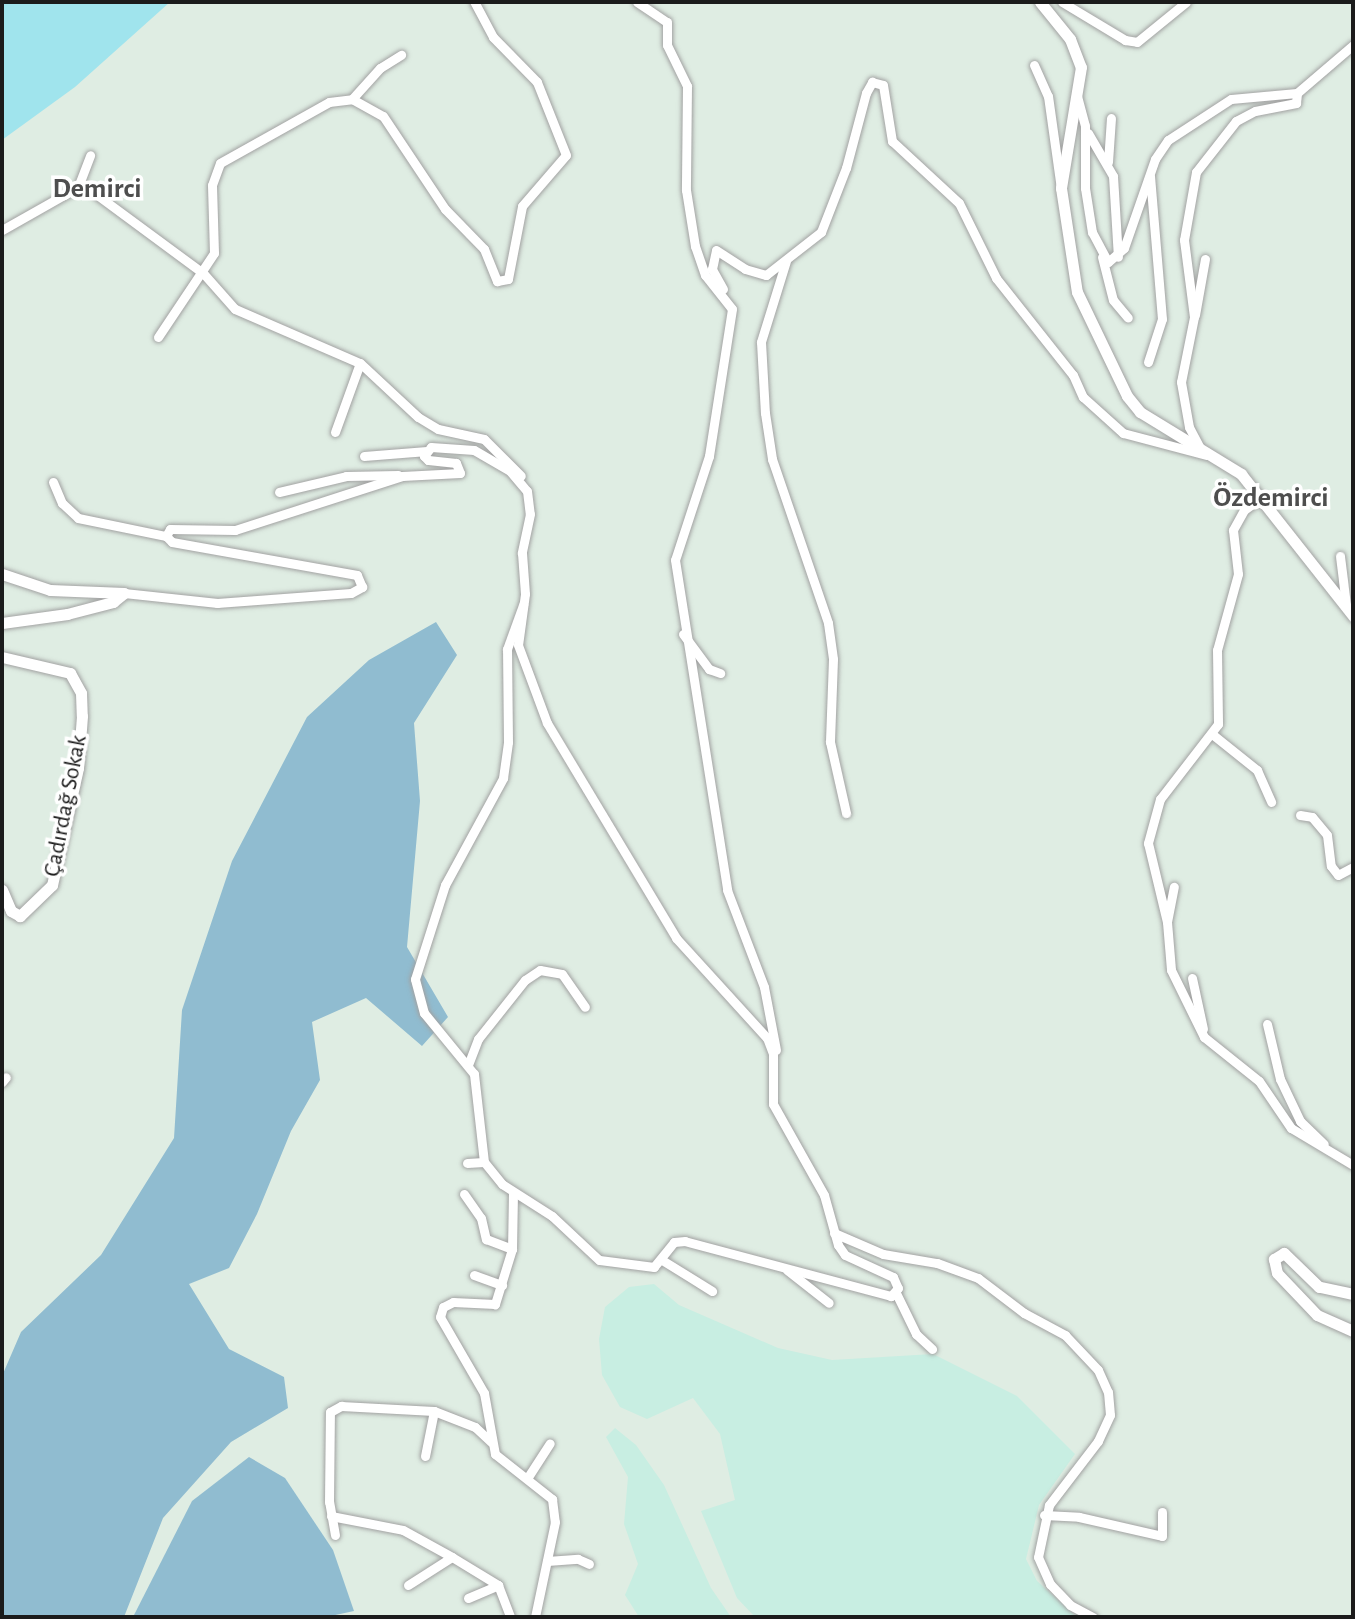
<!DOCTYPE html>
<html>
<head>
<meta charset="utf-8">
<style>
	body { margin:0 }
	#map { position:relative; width:1355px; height:1619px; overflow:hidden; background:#dfede3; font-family:"Alegreya Sans",sans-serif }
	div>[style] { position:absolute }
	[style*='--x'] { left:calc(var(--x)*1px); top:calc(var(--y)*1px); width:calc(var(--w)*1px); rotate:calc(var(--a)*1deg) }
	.farmland>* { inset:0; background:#c8eee2 }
	.grass>* { inset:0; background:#a0e4ed }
	.forest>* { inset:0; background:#90bcd0 }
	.roads { filter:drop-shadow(0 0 2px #a2a2a2) drop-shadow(0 0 2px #a2a2a2) }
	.minor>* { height:9px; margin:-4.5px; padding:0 4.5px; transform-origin:4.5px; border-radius:4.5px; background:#fff }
	.tertiary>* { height:11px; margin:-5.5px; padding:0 5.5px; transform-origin:5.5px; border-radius:5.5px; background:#fff }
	span { translate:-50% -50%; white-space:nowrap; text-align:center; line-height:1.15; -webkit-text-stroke:7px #fff; paint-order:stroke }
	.street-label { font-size:24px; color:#1b1b1b }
	.quarter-label { font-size:28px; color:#4e4e4e; font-weight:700 }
	.frame { position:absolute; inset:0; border:4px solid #1b1b1b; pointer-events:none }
</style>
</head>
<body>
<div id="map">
	<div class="farmland">
		<div style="clip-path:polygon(654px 1284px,679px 1305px,778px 1348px,832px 1360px,933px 1354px,1017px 1396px,1075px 1454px,1039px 1505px,1026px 1559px,1037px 1581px,1077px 1617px,755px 1617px,737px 1598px,701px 1511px,735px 1500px,720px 1434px,693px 1398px,647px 1419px,620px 1407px,602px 1375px,599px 1339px,605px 1307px,629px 1287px)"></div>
		<div style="clip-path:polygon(615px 1428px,636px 1445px,664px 1485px,711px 1588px,731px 1617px,639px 1617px,625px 1595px,638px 1564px,624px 1524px,628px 1477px,606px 1437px)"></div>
	</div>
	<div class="grass">
		<div style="clip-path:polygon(2px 2px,170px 2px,75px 87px,2px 140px)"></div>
	</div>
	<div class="forest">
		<div style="clip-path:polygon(436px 622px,457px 655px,414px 723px,420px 801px,407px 947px,448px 1017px,422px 1046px,366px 998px,312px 1022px,320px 1080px,291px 1131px,257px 1214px,229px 1268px,189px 1284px,229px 1349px,284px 1377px,288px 1408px,231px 1442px,163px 1518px,124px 1617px,2px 1617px,2px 1376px,21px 1332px,101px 1255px,174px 1138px,182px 1010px,232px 861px,307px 717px,369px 660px)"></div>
		<div style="clip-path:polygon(249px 1457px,285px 1478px,333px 1550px,354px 1611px,326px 1617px,133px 1617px,192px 1501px)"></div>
	</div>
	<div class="roads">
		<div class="minor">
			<div style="--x:637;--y:2;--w:36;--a:34"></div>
			<div style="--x:667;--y:22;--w:23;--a:90"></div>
			<div style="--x:667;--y:45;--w:46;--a:64"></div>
			<div style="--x:687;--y:86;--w:104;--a:90.6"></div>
			<div style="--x:686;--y:190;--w:57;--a:80.9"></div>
			<div style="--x:695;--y:246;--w:31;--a:71"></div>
			<div style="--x:705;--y:275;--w:43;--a:51.5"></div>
			<div style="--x:732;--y:309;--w:149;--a:98.9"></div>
			<div style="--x:709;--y:456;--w:109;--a:108.1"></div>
			<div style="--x:675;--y:560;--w:334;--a:81"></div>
			<div style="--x:727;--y:890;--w:104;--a:69.1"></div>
			<div style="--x:764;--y:987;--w:64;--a:79.2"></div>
			<div style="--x:1062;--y:2;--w:74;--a:31.1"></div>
			<div style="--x:1125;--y:40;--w:12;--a:9"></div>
			<div style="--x:1137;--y:42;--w:63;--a:-39.2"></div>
			<div style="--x:1034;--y:65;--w:34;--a:66"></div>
			<div style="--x:1048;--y:96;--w:93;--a:82"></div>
			<div style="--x:1077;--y:96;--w:31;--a:75"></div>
			<div style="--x:1085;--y:126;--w:62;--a:90"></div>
			<div style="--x:1085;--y:188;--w:45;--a:81"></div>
			<div style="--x:1092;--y:232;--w:34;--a:62"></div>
			<div style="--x:1108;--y:262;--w:21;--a:-41"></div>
			<div style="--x:1124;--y:248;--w:94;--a:-70.8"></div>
			<div style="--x:1155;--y:159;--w:23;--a:-56"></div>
			<div style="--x:1168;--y:140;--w:75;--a:-33.1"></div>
			<div style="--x:1231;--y:99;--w:66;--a:-5.2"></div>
			<div style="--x:1297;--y:93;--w:74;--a:-40.6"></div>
			<div style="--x:352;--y:99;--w:42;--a:-47.9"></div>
			<div style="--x:380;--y:68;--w:25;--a:-32"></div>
			<div style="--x:1088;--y:133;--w:50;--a:59.8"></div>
			<div style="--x:1113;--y:176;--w:81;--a:86.5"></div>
			<div style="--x:1108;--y:162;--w:44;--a:-86.1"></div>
			<div style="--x:78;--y:187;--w:34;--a:-69"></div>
			<div style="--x:2;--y:230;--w:87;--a:-29.5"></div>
			<div style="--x:78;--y:187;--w:11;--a:10"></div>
			<div style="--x:89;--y:189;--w:142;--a:36.4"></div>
			<div style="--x:203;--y:273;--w:48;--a:48.4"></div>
			<div style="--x:235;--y:309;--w:136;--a:23.4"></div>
			<div style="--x:360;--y:363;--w:79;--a:43"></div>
			<div style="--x:418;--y:417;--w:23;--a:31"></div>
			<div style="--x:438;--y:429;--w:47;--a:12.3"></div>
			<div style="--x:484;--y:439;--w:52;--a:45"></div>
			<div style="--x:1102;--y:257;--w:44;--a:75.7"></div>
			<div style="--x:1113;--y:300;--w:23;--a:50"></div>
			<div style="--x:786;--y:261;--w:85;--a:107.2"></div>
			<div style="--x:761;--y:342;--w:71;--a:86.8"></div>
			<div style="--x:765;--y:413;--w:47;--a:81.3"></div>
			<div style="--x:772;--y:459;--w:173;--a:71.1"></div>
			<div style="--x:828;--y:623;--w:36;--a:82"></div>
			<div style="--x:833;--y:659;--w:83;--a:92.1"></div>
			<div style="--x:830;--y:742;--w:73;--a:77.3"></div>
			<div style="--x:723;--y:289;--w:23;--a:-119"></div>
			<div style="--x:712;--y:269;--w:19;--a:-78"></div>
			<div style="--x:716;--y:250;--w:35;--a:33"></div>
			<div style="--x:745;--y:269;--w:22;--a:16"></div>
			<div style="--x:766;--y:275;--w:70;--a:-38"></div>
			<div style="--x:821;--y:232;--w:69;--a:-68.7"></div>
			<div style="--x:846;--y:168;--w:78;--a:-75.1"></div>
			<div style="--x:866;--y:93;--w:13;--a:-61"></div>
			<div style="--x:872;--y:82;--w:11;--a:15"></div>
			<div style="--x:883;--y:85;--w:57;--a:80.9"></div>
			<div style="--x:892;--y:141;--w:91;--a:42.8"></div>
			<div style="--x:959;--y:203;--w:84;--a:63.7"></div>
			<div style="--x:996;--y:278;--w:124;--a:51.6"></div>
			<div style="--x:1073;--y:375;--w:24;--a:66"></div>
			<div style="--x:1083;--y:397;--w:54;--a:42"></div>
			<div style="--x:1123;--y:433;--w:86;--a:14.8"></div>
			<div style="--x:1195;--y:315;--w:57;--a:-79.9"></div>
			<div style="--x:158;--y:337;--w:101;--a:-56.3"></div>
			<div style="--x:214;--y:253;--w:68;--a:-91.7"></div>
			<div style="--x:212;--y:185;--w:23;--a:-70"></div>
			<div style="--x:220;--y:163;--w:125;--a:-29.2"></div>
			<div style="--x:329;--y:102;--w:23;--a:-7"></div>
			<div style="--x:352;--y:99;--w:35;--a:29"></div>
			<div style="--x:383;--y:116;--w:112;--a:56.3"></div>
			<div style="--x:445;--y:209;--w:56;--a:45.7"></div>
			<div style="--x:484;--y:249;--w:35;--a:68"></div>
			<div style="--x:497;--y:281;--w:11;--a:-10"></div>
			<div style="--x:508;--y:279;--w:74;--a:-79.1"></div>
			<div style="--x:522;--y:206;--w:67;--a:-49.2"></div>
			<div style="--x:566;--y:155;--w:79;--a:-111.7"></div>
			<div style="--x:537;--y:82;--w:63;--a:-134.4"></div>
			<div style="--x:493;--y:37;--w:40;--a:-118"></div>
			<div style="--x:1148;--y:362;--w:45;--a:-72"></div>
			<div style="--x:1162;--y:319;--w:143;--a:-94.8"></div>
			<div style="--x:335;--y:432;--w:73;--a:-70.1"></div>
			<div style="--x:1199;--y:446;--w:21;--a:-118"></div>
			<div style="--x:1189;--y:427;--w:46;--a:-100.1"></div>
			<div style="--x:1181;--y:382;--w:66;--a:-78.7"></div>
			<div style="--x:1194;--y:317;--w:78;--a:-97.4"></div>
			<div style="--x:1184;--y:240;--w:69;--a:-80"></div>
			<div style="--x:1196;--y:172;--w:65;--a:-51.9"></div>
			<div style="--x:1236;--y:121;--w:21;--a:-28"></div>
			<div style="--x:1255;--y:111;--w:42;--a:-11"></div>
			<div style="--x:1296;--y:103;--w:10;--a:-84"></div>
			<div style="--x:364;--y:456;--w:63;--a:-4.5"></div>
			<div style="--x:53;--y:482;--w:23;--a:67"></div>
			<div style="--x:62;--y:503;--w:22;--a:43"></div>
			<div style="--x:78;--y:518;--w:90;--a:11.6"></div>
			<div style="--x:279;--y:492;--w:69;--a:-13.4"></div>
			<div style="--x:346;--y:476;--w:52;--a:-1.1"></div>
			<div style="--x:1262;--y:497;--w:22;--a:144"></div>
			<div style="--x:1244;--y:510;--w:23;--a:119"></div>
			<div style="--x:1233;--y:530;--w:44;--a:83.5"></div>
			<div style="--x:1238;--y:574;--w:79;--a:105.4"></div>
			<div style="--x:1217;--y:650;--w:74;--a:89.2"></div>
			<div style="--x:1218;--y:724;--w:95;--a:127.7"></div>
			<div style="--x:1160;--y:799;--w:46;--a:105.3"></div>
			<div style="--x:1148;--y:843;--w:81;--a:76.5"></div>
			<div style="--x:1167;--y:922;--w:48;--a:85.2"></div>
			<div style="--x:1171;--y:970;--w:75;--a:63.8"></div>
			<div style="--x:1204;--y:1037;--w:70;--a:38.7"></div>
			<div style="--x:1259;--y:1081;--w:57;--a:55.8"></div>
			<div style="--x:1291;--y:1128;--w:72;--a:30.8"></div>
			<div style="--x:1340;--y:556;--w:49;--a:83"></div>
			<div style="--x:124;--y:593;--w:94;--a:6.1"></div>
			<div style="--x:217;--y:603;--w:134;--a:-4.3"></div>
			<div style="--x:351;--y:593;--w:13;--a:-29"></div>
			<div style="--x:362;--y:587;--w:13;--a:-113"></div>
			<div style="--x:357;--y:575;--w:188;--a:-169.9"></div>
			<div style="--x:172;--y:542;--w:8;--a:-135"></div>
			<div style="--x:166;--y:536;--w:8;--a:-60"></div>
			<div style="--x:170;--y:529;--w:65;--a:0.9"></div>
			<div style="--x:235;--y:530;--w:176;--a:-17.9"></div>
			<div style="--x:402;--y:476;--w:58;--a:-3"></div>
			<div style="--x:460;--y:473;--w:11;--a:-112"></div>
			<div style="--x:456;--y:463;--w:28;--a:-174"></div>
			<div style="--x:428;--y:460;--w:6;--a:-135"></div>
			<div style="--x:424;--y:456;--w:11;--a:-52"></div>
			<div style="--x:431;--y:447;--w:43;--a:4"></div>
			<div style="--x:474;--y:450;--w:42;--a:30.3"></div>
			<div style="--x:510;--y:471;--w:26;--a:50"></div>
			<div style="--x:527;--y:491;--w:23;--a:83"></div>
			<div style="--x:530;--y:514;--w:40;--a:102"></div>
			<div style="--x:522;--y:553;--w:41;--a:85.8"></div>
			<div style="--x:525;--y:594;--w:51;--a:97.8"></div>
			<div style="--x:518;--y:645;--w:83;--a:69.6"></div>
			<div style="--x:547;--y:723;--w:251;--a:59"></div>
			<div style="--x:676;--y:938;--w:135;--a:47.7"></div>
			<div style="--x:767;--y:1038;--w:17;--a:69"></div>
			<div style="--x:773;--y:1054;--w:50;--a:90"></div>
			<div style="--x:773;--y:1104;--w:104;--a:60.7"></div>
			<div style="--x:824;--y:1195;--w:52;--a:74.4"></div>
			<div style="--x:838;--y:1245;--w:12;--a:55"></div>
			<div style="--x:845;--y:1255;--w:53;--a:24.6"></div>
			<div style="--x:893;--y:1277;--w:12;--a:66"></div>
			<div style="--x:898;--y:1288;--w:11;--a:131"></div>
			<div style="--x:891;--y:1296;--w:213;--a:-165.1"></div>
			<div style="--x:685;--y:1241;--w:11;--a:175"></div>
			<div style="--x:674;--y:1242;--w:32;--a:129"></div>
			<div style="--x:654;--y:1267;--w:55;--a:-172.7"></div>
			<div style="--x:599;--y:1260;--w:64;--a:-136.9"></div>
			<div style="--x:552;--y:1216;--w:59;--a:-147.4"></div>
			<div style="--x:502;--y:1184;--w:28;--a:-129"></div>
			<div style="--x:484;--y:1162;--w:89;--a:-96.5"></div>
			<div style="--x:474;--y:1074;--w:79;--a:-129.3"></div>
			<div style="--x:424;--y:1013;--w:35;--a:-105"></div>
			<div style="--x:415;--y:979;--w:99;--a:-72.3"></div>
			<div style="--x:445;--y:885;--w:122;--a:-61.5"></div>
			<div style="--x:503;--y:778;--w:36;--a:-82"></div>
			<div style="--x:508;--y:742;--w:93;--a:-90.6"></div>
			<div style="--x:507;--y:649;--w:47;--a:-70"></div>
			<div style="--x:683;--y:634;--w:44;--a:53.4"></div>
			<div style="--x:709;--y:669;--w:12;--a:20"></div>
			<div style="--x:1212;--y:734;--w:58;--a:38.7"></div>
			<div style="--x:1257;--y:770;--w:35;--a:66"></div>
			<div style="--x:1300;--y:815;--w:12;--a:9"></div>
			<div style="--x:1312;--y:817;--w:23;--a:50"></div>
			<div style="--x:1327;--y:835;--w:31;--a:83"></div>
			<div style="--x:1331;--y:866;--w:11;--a:52"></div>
			<div style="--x:1338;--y:875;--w:17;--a:-28"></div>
			<div style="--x:1167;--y:922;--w:36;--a:-79"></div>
			<div style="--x:1192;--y:978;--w:52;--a:77.8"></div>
			<div style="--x:1267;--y:1024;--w:57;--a:76.7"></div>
			<div style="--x:1280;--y:1079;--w:47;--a:64.5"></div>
			<div style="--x:1300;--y:1121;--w:33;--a:44"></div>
			<div style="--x:468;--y:1065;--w:28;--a:-69"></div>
			<div style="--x:478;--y:1039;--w:75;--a:-51.5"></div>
			<div style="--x:525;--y:980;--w:18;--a:-34"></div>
			<div style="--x:540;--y:970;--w:22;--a:10"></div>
			<div style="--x:562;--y:974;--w:40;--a:55.1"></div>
			<div style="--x:2;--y:1082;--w:6;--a:-51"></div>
			<div style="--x:467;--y:1163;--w:17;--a:-3"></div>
			<div style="--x:513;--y:1193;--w:56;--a:91"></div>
			<div style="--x:512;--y:1249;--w:58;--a:107.2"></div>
			<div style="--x:495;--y:1304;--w:42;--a:-177.3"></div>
			<div style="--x:453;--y:1302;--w:11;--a:153"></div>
			<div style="--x:443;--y:1307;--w:10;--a:107"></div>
			<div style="--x:440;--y:1317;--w:88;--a:59.9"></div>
			<div style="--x:484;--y:1393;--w:62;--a:79.8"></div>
			<div style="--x:495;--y:1454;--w:73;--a:38.3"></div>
			<div style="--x:552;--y:1499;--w:23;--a:83"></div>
			<div style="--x:555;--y:1522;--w:97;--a:101.9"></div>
			<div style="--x:464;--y:1194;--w:29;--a:55"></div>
			<div style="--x:481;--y:1218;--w:22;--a:77"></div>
			<div style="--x:486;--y:1239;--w:28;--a:21"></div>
			<div style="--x:834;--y:1233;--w:53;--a:23.2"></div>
			<div style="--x:883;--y:1254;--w:55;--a:9.5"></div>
			<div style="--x:937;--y:1263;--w:44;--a:20.1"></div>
			<div style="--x:978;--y:1278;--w:58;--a:37.3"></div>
			<div style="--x:1024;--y:1313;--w:47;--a:28.2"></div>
			<div style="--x:1065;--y:1335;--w:48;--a:46.7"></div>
			<div style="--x:1098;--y:1370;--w:24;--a:66"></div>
			<div style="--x:1108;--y:1392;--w:23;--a:85"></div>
			<div style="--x:1110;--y:1415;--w:29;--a:115"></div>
			<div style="--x:1098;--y:1441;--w:81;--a:127.4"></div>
			<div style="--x:1049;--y:1505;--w:53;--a:101.9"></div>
			<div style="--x:1038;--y:1557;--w:30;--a:66"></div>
			<div style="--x:1050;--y:1584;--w:29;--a:46"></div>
			<div style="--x:1070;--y:1605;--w:26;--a:28"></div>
			<div style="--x:662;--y:1260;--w:59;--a:31.8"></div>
			<div style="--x:787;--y:1270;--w:53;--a:38.2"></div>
			<div style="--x:474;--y:1275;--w:30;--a:20"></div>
			<div style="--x:896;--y:1293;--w:46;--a:64"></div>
			<div style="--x:916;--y:1334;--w:22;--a:43"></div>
			<div style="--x:425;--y:1456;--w:46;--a:-78.7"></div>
			<div style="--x:528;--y:1477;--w:40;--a:-57.1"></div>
			<div style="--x:1044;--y:1515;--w:35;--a:3"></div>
			<div style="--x:1079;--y:1517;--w:85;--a:12.9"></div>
			<div style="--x:1162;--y:1536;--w:24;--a:-90"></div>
			<div style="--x:331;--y:1516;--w:73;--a:11"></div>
			<div style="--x:403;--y:1530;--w:56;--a:28.9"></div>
			<div style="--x:335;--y:1535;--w:34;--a:-100"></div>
			<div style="--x:329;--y:1502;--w:90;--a:-89.4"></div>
			<div style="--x:330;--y:1412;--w:13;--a:-29"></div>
			<div style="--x:341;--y:1406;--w:93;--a:3.1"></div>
			<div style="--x:434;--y:1411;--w:44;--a:21.3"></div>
			<div style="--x:475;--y:1427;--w:22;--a:43"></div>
			<div style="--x:547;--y:1561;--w:31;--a:-4"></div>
			<div style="--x:578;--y:1559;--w:12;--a:24"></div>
			<div style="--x:408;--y:1585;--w:52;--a:-32.5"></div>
			<div style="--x:452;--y:1557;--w:54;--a:31.3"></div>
			<div style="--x:498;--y:1585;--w:34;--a:69"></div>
			<div style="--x:468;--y:1598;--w:33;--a:-23"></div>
		</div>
		<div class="tertiary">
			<div style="--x:1040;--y:2;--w:48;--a:51"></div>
			<div style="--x:1070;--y:39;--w:30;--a:69"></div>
			<div style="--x:1081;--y:67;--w:123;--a:99.4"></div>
			<div style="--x:1061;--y:188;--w:105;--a:81.3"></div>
			<div style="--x:1077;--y:292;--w:115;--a:64.3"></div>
			<div style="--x:1127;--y:396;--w:21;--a:51"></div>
			<div style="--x:1140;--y:412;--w:119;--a:31.5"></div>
			<div style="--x:1241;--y:474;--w:181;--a:51.7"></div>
			<div style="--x:2;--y:574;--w:51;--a:18.4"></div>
			<div style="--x:50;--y:590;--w:74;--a:2.3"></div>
			<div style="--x:2;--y:623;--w:66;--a:-7.9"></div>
			<div style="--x:67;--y:614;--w:48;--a:-14.6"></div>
			<div style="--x:113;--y:602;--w:14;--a:-39"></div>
			<div style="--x:2;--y:657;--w:70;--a:13.2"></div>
			<div style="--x:70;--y:673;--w:23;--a:61"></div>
			<div style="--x:81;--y:693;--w:23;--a:88"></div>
			<div style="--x:82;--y:716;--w:52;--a:94.4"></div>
			<div style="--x:78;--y:768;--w:120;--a:102.5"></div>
			<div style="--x:52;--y:885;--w:45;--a:135.9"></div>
			<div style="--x:20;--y:916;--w:10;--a:-151"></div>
			<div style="--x:11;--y:911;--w:23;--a:-113"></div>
			<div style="--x:1353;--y:1294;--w:35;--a:-168"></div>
			<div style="--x:1319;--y:1287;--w:49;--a:-135.8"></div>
			<div style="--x:1284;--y:1253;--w:12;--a:149"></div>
			<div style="--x:1274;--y:1259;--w:14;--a:78"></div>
			<div style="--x:1277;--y:1273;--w:58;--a:46.4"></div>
			<div style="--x:1317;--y:1315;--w:39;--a:24"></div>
		</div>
	</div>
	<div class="street-label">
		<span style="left:66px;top:806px;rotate:-79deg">Çadırdağ Sokak</span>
	</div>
	<div class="quarter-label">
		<span style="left:97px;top:189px">Demirci</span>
		<span style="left:1271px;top:498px">Özdemirci</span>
	</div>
	<div class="frame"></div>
</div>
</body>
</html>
